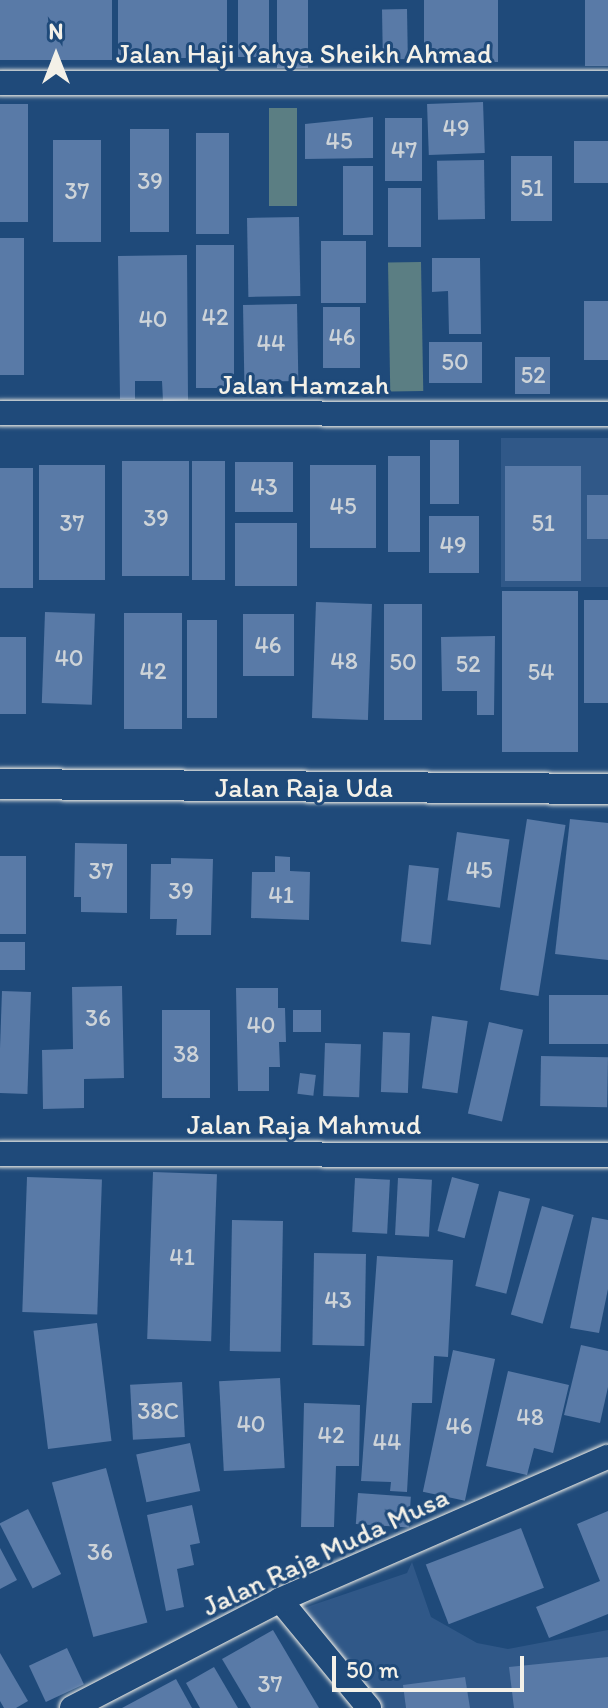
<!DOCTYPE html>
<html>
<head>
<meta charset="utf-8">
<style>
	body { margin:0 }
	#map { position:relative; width:608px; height:1708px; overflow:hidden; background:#1f4a7a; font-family:Itim,sans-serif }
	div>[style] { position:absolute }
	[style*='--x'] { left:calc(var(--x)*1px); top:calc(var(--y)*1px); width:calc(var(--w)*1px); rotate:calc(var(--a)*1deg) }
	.built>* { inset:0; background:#305888; transform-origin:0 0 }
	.green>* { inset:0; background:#5b7e83; transform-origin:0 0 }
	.building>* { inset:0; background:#597aa7; transform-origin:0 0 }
	.roads { filter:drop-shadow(0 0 2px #f4f1e8) drop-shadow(0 0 2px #f4f1e8) }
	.minor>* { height:24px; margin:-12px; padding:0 12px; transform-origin:12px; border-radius:12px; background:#1f4a7a }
	.tertiary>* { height:30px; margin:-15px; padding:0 15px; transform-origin:15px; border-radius:15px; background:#1f4a7a }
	span { translate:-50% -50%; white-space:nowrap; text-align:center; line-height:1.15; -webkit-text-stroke:6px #1f4a7a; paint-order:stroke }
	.number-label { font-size:24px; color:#cdd3d8 }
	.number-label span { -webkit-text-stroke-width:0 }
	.street-label { font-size:28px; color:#f4f1e8 }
	.north { position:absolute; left:16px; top:16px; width:80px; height:80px; -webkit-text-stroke:6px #1f4a7a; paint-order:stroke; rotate:0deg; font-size:22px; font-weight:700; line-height:32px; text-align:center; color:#f4f1e8 }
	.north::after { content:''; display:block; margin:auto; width:28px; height:36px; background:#f4f1e8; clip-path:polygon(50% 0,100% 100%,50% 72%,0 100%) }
	.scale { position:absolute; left:332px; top:1656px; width:192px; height:36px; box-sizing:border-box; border:4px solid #f4f1e8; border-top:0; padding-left:10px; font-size:24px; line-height:28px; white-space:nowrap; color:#f4f1e8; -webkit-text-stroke:6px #1f4a7a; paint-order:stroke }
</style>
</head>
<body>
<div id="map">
	<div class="built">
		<div style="left:501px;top:438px;width:107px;height:149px"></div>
		<div style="clip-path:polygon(412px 1562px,431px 1617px,477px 1643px,508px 1649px,608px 1630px,608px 1708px,384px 1708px,298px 1610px,407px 1573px)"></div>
	</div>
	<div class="green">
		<div style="left:269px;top:108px;width:28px;height:98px"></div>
		<div style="left:421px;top:262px;width:129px;height:33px;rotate:89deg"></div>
	</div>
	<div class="building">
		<div style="left:0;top:0;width:112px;height:60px"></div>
		<div style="left:118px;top:0;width:109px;height:58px"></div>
		<div style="left:238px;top:0;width:31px;height:57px"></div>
		<div style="left:277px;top:0;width:31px;height:68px"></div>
		<div style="left:424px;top:0;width:74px;height:62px"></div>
		<div style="left:585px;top:0;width:23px;height:66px"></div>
		<div style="left:407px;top:9px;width:50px;height:25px;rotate:89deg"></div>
		<div style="left:483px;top:102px;width:51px;height:56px;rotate:88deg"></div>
		<div style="left:0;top:104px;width:28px;height:118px"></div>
		<div style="clip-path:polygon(373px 117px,373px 158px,305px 159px,305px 124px)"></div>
		<div style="left:385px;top:118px;width:37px;height:63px"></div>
		<div style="left:130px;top:129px;width:39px;height:103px"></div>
		<div style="left:196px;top:133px;width:33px;height:101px"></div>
		<div style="left:53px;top:140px;width:48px;height:102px"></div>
		<div style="left:608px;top:141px;width:42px;height:34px;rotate:90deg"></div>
		<div style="left:511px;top:156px;width:41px;height:65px"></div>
		<div style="left:484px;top:160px;width:59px;height:47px;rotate:89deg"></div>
		<div style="left:343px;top:166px;width:30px;height:69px"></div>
		<div style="left:388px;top:188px;width:33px;height:59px"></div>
		<div style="left:299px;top:217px;width:79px;height:52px;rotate:89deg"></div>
		<div style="left:0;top:238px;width:24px;height:137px"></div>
		<div style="left:321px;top:241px;width:45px;height:62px"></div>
		<div style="left:196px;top:245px;width:38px;height:143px"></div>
		<div style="clip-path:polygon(187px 255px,188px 400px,163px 401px,162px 381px,135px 381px,135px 399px,120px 399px,118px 256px)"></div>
		<div style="clip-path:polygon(432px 258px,480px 258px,481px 334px,449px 334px,448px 291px,432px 292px)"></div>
		<div style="left:584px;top:301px;width:24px;height:59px"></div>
		<div style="left:297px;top:304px;width:77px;height:54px;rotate:89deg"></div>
		<div style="left:323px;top:307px;width:37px;height:61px"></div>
		<div style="left:429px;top:342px;width:53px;height:41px"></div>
		<div style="left:515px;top:357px;width:35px;height:37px"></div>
		<div style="left:430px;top:440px;width:29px;height:64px"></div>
		<div style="left:388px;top:456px;width:32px;height:96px"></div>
		<div style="left:122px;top:461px;width:67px;height:115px"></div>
		<div style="left:192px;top:461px;width:33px;height:119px"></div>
		<div style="left:235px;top:462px;width:58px;height:50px"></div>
		<div style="left:39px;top:465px;width:66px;height:115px"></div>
		<div style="left:310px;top:465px;width:66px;height:83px"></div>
		<div style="left:505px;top:466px;width:76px;height:115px"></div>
		<div style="left:0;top:468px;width:33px;height:120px"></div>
		<div style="left:587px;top:495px;width:21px;height:44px"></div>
		<div style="left:429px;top:516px;width:50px;height:57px"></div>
		<div style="left:235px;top:523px;width:62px;height:63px"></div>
		<div style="left:578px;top:591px;width:161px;height:76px;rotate:90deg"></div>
		<div style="left:584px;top:600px;width:24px;height:103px"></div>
		<div style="left:316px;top:602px;width:56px;height:116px;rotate:2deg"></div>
		<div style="left:384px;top:604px;width:38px;height:116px"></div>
		<div style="left:45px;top:612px;width:50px;height:91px;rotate:2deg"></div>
		<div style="left:182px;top:613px;width:116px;height:58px;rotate:90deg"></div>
		<div style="left:243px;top:614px;width:51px;height:62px"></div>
		<div style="left:187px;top:620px;width:30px;height:98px"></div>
		<div style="clip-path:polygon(495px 636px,494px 715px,477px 715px,477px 691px,442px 691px,441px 637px)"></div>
		<div style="left:0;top:637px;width:26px;height:77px"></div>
		<div style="left:527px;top:819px;width:39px;height:173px;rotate:9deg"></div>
		<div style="clip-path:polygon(570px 819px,608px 823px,608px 960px,555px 954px)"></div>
		<div style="left:457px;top:832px;width:53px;height:69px;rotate:8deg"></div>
		<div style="clip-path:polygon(75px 843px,127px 844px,127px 913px,81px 912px,81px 897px,74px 897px)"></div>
		<div style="left:0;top:856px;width:26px;height:78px"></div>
		<div style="clip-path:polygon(275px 856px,290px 857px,290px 871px,310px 872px,309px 920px,251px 918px,252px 872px,275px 872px)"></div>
		<div style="clip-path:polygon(171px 858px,213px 859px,211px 935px,176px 935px,177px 919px,150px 919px,151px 864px,171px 864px)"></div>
		<div style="left:409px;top:865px;width:30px;height:77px;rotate:6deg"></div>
		<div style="left:0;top:942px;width:25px;height:28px"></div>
		<div style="clip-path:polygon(122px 986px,124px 1078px,84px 1079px,84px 1108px,43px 1109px,42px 1050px,73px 1049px,72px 987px)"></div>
		<div style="clip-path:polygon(236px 988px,278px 988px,278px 1008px,285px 1008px,286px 1042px,279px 1042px,280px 1067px,269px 1067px,269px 1091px,238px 1091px)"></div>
		<div style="left:2px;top:991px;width:29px;height:102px;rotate:2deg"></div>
		<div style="left:549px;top:995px;width:59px;height:49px"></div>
		<div style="left:162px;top:1010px;width:48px;height:88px"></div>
		<div style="left:293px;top:1010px;width:28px;height:22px"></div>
		<div style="left:432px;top:1016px;width:36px;height:73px;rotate:8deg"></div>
		<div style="left:489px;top:1022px;width:35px;height:94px;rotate:13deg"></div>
		<div style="left:383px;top:1032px;width:27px;height:60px;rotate:2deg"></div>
		<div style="left:325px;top:1043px;width:36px;height:53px;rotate:2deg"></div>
		<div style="left:541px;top:1056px;width:67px;height:50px;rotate:1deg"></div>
		<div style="left:300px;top:1073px;width:16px;height:21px;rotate:7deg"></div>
		<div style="left:153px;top:1172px;width:64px;height:167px;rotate:2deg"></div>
		<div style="left:27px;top:1177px;width:75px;height:135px;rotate:2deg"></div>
		<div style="left:452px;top:1177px;width:28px;height:56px;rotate:15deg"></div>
		<div style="left:355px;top:1178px;width:35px;height:54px;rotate:3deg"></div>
		<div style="left:398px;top:1178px;width:34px;height:57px;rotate:3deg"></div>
		<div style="left:499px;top:1191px;width:32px;height:98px;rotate:14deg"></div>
		<div style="left:542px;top:1206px;width:33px;height:113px;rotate:16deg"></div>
		<div style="clip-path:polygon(592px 1217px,608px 1220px,608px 1289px,599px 1333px,570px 1328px)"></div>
		<div style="left:232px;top:1220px;width:51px;height:131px;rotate:1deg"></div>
		<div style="left:314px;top:1253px;width:52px;height:92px;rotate:1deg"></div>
		<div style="clip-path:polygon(377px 1256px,453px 1260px,448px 1357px,434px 1356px,432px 1403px,412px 1403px,407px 1492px,390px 1491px,391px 1482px,361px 1481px)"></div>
		<div style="left:97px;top:1323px;width:119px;height:64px;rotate:83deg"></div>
		<div style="clip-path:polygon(581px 1345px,608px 1351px,608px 1387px,600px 1423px,564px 1415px)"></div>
		<div style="left:453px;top:1350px;width:43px;height:145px;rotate:12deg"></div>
		<div style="clip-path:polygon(508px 1371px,569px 1385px,553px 1453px,534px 1448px,527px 1475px,486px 1466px)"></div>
		<div style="left:280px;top:1378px;width:90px;height:61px;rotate:87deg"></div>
		<div style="left:182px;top:1382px;width:55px;height:52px;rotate:87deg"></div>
		<div style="clip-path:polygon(304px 1403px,360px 1405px,359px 1466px,336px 1466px,334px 1527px,301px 1527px)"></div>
		<div style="left:190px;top:1443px;width:49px;height:55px;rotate:78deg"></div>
		<div style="left:106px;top:1468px;width:160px;height:56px;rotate:75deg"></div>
		<div style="left:358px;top:1493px;width:53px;height:31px;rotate:4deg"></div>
		<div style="clip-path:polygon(192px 1505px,200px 1543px,190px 1545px,194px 1565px,177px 1569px,184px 1607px,166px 1611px,147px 1515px)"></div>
		<div style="left:28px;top:1509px;width:73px;height:32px;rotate:63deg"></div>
		<div style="clip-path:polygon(608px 1511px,608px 1614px,549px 1638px,536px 1607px,600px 1581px,577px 1524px)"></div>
		<div style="left:521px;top:1528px;width:64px;height:102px;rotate:69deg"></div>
		<div style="clip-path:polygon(0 1548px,17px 1580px,0 1589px)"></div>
		<div style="clip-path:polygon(273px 1630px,319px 1708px,251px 1708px,222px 1659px)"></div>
		<div style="left:67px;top:1648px;width:40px;height:42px;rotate:65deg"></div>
		<div style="clip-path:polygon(0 1653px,28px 1701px,16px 1708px,4px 1708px,0 1701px)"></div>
		<div style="clip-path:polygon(608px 1657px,608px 1708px,514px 1708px,509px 1667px)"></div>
		<div style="clip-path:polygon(214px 1667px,238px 1708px,200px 1708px,186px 1683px)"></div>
		<div style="clip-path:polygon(465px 1677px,470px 1708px,406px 1708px,403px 1685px)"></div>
		<div style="clip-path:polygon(176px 1679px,192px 1708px,122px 1708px)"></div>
	</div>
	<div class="roads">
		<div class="minor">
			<div style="--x:0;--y:83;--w:608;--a:0"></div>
			<div style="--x:0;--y:413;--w:608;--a:0.09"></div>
			<div style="--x:0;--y:1154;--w:608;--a:0.09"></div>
			<div style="--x:280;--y:1600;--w:140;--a:50.5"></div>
			<div style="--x:72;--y:1708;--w:234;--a:-27.4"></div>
			<div style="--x:280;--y:1600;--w:358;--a:-23.6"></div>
		</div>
		<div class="tertiary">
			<div style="--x:0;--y:784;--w:608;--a:0.47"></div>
		</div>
	</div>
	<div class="number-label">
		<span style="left:456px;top:128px">49</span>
		<span style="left:339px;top:141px">45</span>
		<span style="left:404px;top:150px">47</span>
		<span style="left:150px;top:181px">39</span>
		<span style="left:532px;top:188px">51</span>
		<span style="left:77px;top:191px">37</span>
		<span style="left:215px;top:317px">42</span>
		<span style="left:153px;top:319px">40</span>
		<span style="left:342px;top:337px">46</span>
		<span style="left:271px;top:343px">44</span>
		<span style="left:455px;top:362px">50</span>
		<span style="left:533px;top:375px">52</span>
		<span style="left:264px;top:487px">43</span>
		<span style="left:343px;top:506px">45</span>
		<span style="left:156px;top:518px">39</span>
		<span style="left:72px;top:523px">37</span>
		<span style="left:543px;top:523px">51</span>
		<span style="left:453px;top:545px">49</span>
		<span style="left:268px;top:645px">46</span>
		<span style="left:69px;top:658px">40</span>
		<span style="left:344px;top:661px">48</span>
		<span style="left:403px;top:662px">50</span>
		<span style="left:468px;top:664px">52</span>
		<span style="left:153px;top:671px">42</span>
		<span style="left:541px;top:672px">54</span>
		<span style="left:479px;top:870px">45</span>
		<span style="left:101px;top:871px">37</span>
		<span style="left:181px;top:891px">39</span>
		<span style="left:281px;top:895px">41</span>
		<span style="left:98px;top:1018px">36</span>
		<span style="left:261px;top:1025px">40</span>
		<span style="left:186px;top:1054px">38</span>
		<span style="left:182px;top:1257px">41</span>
		<span style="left:338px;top:1300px">43</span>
		<span style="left:158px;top:1411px">38C</span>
		<span style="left:530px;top:1417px">48</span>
		<span style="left:251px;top:1424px">40</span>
		<span style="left:459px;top:1426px">46</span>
		<span style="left:331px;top:1435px">42</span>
		<span style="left:387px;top:1442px">44</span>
		<span style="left:100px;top:1552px">36</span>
		<span style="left:270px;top:1684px">37</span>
	</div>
	<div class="street-label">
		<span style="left:304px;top:53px">Jalan Haji Yahya Sheikh Ahmad</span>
		<span style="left:304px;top:384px">Jalan Hamzah</span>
		<span style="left:304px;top:787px">Jalan Raja Uda</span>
		<span style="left:304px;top:1124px">Jalan Raja Mahmud</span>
		<span style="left:325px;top:1551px;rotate:-25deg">Jalan Raja Muda Musa</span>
	</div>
	<div class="north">N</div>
	<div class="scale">50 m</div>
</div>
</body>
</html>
